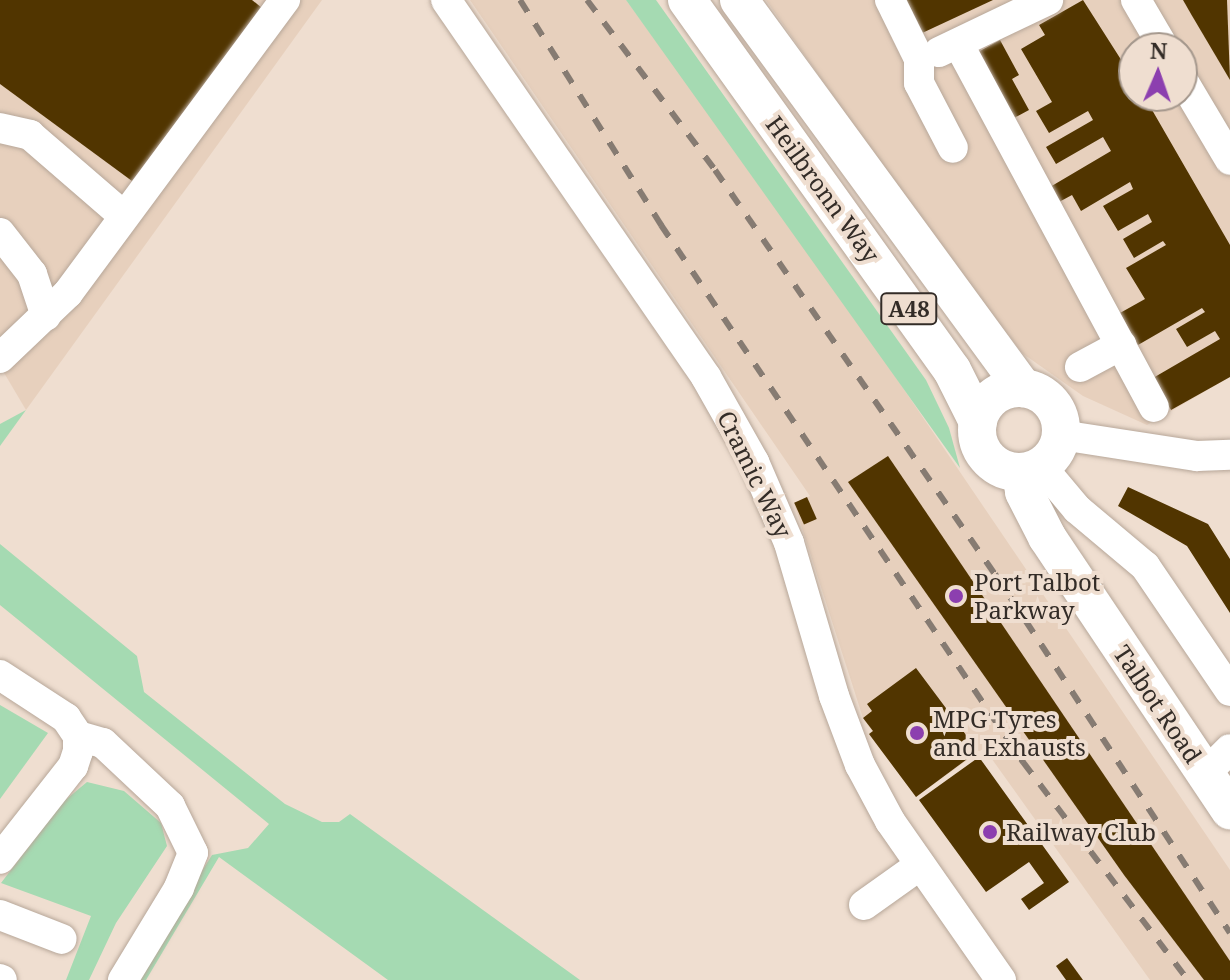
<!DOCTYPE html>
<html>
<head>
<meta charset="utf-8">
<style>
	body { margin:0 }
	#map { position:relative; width:1230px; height:980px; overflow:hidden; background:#efded0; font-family:"Noto Serif",serif }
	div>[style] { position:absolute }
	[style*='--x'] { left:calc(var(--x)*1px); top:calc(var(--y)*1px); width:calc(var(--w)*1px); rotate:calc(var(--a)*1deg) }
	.built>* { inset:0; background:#e7d0bd }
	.green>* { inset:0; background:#a5dab2 }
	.building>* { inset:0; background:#513500; transform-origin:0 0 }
	.roads { filter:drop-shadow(0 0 2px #b7a799) drop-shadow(0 0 2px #b7a799) }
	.minor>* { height:30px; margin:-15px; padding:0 15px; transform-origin:15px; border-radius:15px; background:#fff }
	.major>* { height:38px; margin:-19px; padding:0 19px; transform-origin:19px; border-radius:19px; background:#fff }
	.major>.ring { margin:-19px; padding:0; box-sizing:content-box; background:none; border:38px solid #fff; border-radius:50% }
	.rail>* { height:6px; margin-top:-3px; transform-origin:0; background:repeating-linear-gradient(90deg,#867b72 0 14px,transparent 0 28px) }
	.dots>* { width:22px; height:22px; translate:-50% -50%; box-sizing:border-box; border:4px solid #efded0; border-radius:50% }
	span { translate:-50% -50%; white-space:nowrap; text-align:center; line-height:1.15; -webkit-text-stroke:8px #efded0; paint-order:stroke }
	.shield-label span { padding:2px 6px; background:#efded0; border:2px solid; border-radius:6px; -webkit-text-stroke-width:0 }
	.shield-label { font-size:22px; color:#332c27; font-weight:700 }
	.street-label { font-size:24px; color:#332c27 }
	.poi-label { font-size:24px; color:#332c27 }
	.left { translate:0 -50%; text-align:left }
	.north { position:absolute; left:1118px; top:32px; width:80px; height:80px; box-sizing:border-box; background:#efded0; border:2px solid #a4978c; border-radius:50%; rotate:2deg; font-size:22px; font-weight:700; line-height:32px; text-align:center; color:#332c27 }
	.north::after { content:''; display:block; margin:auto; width:28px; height:36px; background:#8c3faf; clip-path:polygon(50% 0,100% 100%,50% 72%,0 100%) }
</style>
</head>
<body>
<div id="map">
	<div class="built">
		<div style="clip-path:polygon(0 0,322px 0,26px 410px,0 366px)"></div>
		<div style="clip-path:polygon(470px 0,626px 0,825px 273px,1230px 870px,1230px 980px,1150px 980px,984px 748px,916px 797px,869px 734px,872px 731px,863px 718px,794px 503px,810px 496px)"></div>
		<div style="clip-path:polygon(evenodd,766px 0,1230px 0,1230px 377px,1147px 425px,1083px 396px,1022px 353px,916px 214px,766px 0,1134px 48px,1182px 48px,1182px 96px,1134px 96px,1134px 48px)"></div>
	</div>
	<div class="green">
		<div style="clip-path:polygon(626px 0,656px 0,926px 380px,949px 428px,960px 468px)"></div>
		<div style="clip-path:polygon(26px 410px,0 446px,0 424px)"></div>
		<div style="clip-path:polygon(0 544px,137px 656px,144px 692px,285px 804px,322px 822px,339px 822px,350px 814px,580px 980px,388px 980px,219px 857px,146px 980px,134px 980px,212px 855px,248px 848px,269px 824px,0 605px)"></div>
		<div style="clip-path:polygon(0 705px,48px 733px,0 799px)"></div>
		<div style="clip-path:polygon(87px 782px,124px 791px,161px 823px,167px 846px,116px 923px,89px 980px,66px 980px,91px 916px,1px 883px,63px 802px)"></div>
	</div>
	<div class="building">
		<div style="clip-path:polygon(0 0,252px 0,262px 8px,132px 181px,0 84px)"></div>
		<div style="clip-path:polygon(905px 0,993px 0,920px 34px)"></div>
		<div style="clip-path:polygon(1083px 0,1134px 80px,1134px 96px,1144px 96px,1230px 245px,1230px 377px,1171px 410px,1153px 378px,1220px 339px,1215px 331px,1187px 347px,1176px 329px,1205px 312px,1202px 308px,1138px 345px,1120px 313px,1145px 299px,1126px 268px,1166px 245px,1163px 241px,1134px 258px,1123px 239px,1152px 222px,1148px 214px,1118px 231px,1103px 206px,1133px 189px,1130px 182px,1081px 211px,1072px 195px,1059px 202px,1050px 187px,1111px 151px,1103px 137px,1056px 164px,1046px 147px,1093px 120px,1088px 111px,1049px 133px,1036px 111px,1052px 102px,1021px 49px,1045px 35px,1039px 25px)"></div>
		<div style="clip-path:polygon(1183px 0,1227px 0,1230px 80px,1191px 14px)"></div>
		<div style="clip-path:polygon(1000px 40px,1019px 75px,1012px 79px,1029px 110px,1014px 118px,978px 52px)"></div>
		<div style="clip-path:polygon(888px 456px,1230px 961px,1230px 980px,1204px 980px,1124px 875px,848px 482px)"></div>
		<div style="clip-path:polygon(1128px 487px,1208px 524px,1230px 559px,1230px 613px,1187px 546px,1118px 506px)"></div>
		<div style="left:807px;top:497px;width:24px;height:14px;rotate:66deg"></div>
		<div style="clip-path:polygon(916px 668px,978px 751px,916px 797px,869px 734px,873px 731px,863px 718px,872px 711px,867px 704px)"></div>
		<div style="clip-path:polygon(979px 757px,1069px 882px,1029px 910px,1021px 899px,1044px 883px,1029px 862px,986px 892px,919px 800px)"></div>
		<div style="clip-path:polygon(1067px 958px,1083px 980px,1066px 980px,1056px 966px)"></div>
	</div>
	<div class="roads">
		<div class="minor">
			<div style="--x:446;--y:0;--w:458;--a:55.4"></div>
			<div style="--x:706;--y:377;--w:98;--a:60.5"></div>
			<div style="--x:754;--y:462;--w:88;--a:66.6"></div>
			<div style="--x:789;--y:543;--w:159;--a:73.6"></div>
			<div style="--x:834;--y:696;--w:74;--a:69.4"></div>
			<div style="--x:860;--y:765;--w:64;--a:61.8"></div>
			<div style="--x:890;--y:821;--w:194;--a:55.1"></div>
			<div style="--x:890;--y:0;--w:66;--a:63.8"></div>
			<div style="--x:919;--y:59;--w:24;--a:90"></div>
			<div style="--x:919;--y:83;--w:73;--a:62.4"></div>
			<div style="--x:1136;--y:0;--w:56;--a:59.7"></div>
			<div style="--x:959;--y:45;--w:411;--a:61.7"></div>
			<div style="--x:939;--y:52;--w:121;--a:-25.5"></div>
			<div style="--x:1182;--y:79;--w:94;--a:59.3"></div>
			<div style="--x:0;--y:128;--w:31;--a:13"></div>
			<div style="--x:30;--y:135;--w:124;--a:40.8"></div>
			<div style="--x:0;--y:233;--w:52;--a:52"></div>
			<div style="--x:32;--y:274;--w:44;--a:71.6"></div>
			<div style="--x:0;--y:358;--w:94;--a:-43.7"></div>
			<div style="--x:68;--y:293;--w:365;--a:-53.5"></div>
			<div style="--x:1080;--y:367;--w:47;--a:-28.2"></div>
			<div style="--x:1061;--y:435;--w:138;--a:8.8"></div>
			<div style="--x:1197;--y:456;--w:33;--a:-2"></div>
			<div style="--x:1041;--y:466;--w:56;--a:50.1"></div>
			<div style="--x:1077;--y:509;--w:89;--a:40"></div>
			<div style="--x:1145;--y:566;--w:151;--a:55.8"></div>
			<div style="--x:0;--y:675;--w:79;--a:33.1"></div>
			<div style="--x:66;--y:718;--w:22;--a:56"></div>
			<div style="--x:78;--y:736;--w:15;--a:90"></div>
			<div style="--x:78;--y:751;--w:16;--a:108"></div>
			<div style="--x:73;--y:766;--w:118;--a:128.1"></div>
			<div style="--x:78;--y:736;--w:26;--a:16"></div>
			<div style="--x:103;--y:743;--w:92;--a:43.2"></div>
			<div style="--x:170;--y:806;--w:52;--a:63.9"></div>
			<div style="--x:193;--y:853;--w:38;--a:112"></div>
			<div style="--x:179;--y:888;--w:108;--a:121.3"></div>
			<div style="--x:1205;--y:774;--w:35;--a:-45"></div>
			<div style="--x:864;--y:905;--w:69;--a:-35.5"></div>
			<div style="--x:0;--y:915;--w:66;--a:21.2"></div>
			<div style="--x:0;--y:979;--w:2;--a:27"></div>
		</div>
		<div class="major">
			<div style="--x:687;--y:0;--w:455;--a:54.4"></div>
			<div style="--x:952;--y:370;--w:58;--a:63.4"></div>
			<div style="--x:739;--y:0;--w:481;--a:53.8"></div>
			<div class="ring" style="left:977px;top:388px;width:46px;height:46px"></div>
			<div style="--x:1021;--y:472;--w:20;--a:81"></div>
			<div style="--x:1024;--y:492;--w:51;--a:62.9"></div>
			<div style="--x:1047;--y:537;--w:329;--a:56.2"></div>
		</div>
	</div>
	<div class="rail">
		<div style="--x:520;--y:0;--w:266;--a:57.9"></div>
		<div style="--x:661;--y:225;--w:648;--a:56.02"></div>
		<div style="--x:1023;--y:762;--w:273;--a:52.9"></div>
		<div style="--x:587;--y:0;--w:213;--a:53"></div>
		<div style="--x:715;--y:170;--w:492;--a:55.3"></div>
		<div style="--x:995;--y:574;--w:429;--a:56.8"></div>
	</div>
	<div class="dots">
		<div style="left:956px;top:596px;background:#8c3faf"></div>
		<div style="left:917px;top:733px;background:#8c3faf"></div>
		<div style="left:990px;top:832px;background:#8c3faf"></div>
	</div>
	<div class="shield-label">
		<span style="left:909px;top:309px">A48</span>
	</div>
	<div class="street-label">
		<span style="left:823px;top:189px;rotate:54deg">Heilbronn Way</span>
		<span style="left:755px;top:474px;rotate:64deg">Cramic Way</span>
		<span style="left:1158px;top:704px;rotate:56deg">Talbot Road</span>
	</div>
	<div class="poi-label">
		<span class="left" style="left:974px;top:596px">Port Talbot<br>Parkway</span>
		<span class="left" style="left:933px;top:733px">MPG Tyres<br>and Exhausts</span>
		<span class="left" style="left:1006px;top:832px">Railway Club</span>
	</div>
	<div class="north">N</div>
</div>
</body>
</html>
